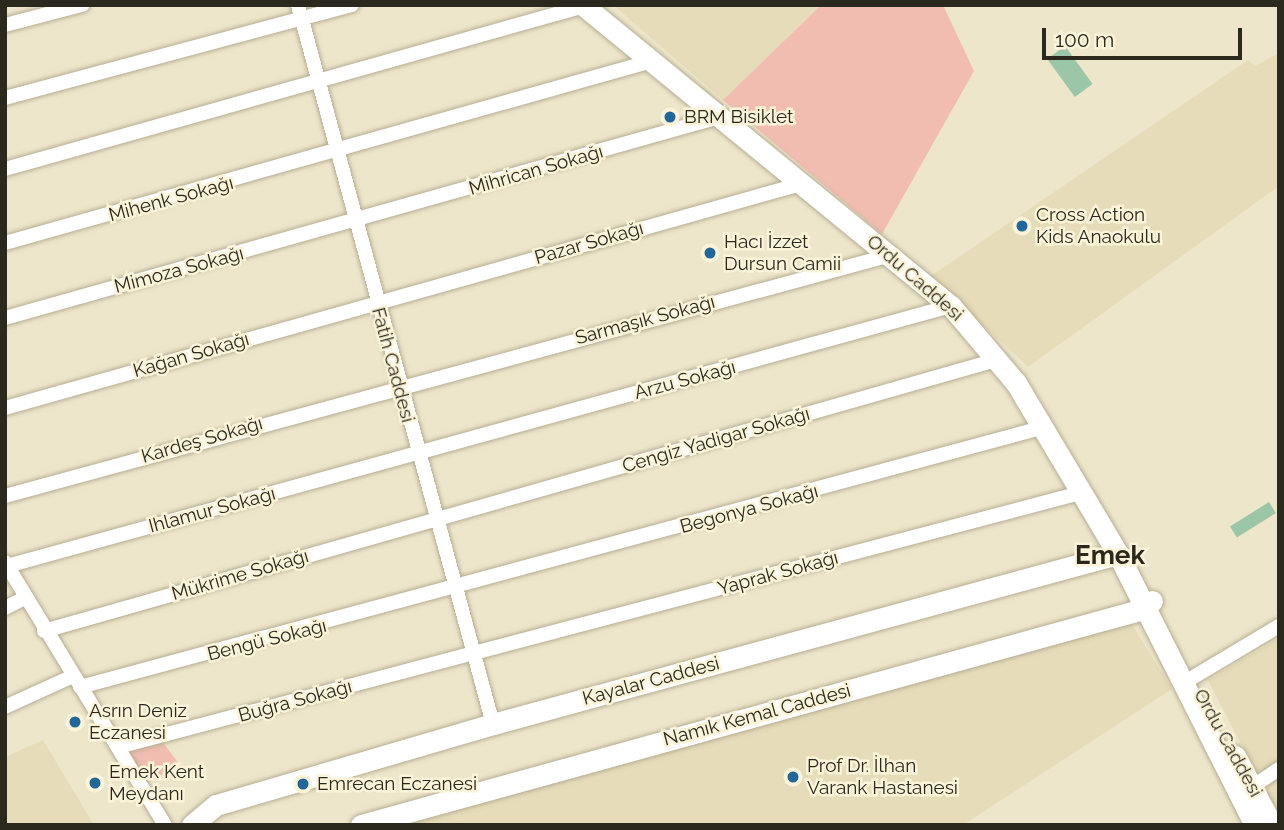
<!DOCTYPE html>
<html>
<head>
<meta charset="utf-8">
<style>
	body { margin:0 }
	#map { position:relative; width:1284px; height:830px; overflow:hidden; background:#eee6cb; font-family:Raleway,sans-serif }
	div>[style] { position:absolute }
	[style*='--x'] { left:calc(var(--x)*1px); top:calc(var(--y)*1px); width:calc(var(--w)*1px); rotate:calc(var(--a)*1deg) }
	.built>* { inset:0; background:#e6dcb9 }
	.green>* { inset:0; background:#f1bdb1 }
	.water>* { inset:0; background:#9bc7a8; transform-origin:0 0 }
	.roads { filter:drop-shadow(0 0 2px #b6ae94) drop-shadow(0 0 2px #b6ae94) }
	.street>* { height:14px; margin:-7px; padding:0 7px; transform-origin:7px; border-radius:7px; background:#fff }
	.secondary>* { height:21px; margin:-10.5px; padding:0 10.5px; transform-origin:10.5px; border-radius:10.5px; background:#fff }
	.dots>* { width:19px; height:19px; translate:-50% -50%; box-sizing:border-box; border:4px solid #fcf4d8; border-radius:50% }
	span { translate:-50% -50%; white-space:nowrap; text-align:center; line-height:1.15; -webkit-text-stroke:5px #fcf4d8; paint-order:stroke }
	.poi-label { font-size:19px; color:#2b281e }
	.left { translate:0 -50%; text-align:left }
	.street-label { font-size:19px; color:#2b281e }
	.district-label { font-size:26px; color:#2b281e; font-weight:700 }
	.frame { position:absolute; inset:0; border:7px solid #2b281e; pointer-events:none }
	.scale { position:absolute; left:1042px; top:28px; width:200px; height:32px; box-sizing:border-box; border:4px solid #2b281e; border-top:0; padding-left:9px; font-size:21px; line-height:24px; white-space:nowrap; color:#2b281e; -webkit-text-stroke:5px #fcf4d8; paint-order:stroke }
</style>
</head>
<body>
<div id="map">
	<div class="built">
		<div style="clip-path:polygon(613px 5px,821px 5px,723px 100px)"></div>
		<div style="clip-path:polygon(1279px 53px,1279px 186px,1028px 367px,931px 276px,1248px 60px,1255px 66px)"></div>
		<div style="clip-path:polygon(1131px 623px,1172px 689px,963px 825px,403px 825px)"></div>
		<div style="clip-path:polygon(1279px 638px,1279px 818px,1208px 680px)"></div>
		<div style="clip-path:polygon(43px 740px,94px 825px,5px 825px,5px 757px)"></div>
	</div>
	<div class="green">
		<div style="clip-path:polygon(821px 5px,943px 5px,974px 71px,882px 234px,723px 100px)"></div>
		<div style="clip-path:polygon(160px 738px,179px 764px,147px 783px,127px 753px)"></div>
	</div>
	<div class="water">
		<div style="left:1065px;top:46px;width:47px;height:22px;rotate:54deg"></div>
		<div style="left:1269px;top:502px;width:13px;height:46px;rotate:58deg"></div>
	</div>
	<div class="roads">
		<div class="street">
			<div style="--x:298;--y:5;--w:745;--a:74.83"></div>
			<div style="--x:5;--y:25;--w:80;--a:-14.6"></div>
			<div style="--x:5;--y:98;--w:359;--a:-15"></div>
			<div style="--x:5;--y:169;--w:602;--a:-15.72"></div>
			<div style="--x:5;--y:243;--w:672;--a:-15.71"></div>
			<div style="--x:5;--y:318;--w:742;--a:-15.72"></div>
			<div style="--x:5;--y:408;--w:827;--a:-15.72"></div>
			<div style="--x:5;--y:496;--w:918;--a:-15.22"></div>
			<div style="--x:5;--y:562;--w:308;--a:58.7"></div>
			<div style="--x:7;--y:566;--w:979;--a:-15.4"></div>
			<div style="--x:5;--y:608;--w:22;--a:-27"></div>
			<div style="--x:44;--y:631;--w:990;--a:-15.89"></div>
			<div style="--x:1182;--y:684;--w:113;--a:-30.9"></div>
			<div style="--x:80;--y:687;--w:999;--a:-15.08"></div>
			<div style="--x:5;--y:707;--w:75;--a:-24.5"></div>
			<div style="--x:118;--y:747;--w:999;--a:-14.79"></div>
			<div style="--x:1252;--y:787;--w:32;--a:-34"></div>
		</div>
		<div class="secondary">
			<div style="--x:583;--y:5;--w:475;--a:39.3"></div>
			<div style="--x:951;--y:306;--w:101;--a:49.8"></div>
			<div style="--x:1016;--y:383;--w:199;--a:59.2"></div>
			<div style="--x:1118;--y:554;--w:304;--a:63.2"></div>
			<div style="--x:1235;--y:756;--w:78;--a:61.8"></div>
			<div style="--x:192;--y:825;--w:31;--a:-40"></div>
			<div style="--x:216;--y:805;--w:289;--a:-16.3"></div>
			<div style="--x:493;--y:724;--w:648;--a:-15.22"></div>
			<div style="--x:361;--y:825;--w:811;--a:-15.44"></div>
			<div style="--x:1143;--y:609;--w:12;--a:-42"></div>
		</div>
	</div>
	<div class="dots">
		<div style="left:670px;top:117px;background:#20679b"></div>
		<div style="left:1022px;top:226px;background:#20679b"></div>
		<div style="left:710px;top:253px;background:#20679b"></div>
		<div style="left:75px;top:722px;background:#20679b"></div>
		<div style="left:793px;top:777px;background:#20679b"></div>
		<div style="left:95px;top:783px;background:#20679b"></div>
		<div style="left:303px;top:784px;background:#20679b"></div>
	</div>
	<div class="poi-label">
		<span class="left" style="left:684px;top:117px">BRM Bisiklet</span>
		<span class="left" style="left:1036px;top:226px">Cross Action<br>Kids Anaokulu</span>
		<span class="left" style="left:724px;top:253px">Hacı İzzet<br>Dursun Camii</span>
		<span class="left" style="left:89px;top:722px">Asrın Deniz<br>Eczanesi</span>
		<span class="left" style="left:807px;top:777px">Prof Dr. İlhan<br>Varank Hastanesi</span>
		<span class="left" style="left:109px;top:783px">Emek Kent<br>Meydanı</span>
		<span class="left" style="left:317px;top:784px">Emrecan Eczanesi</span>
	</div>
	<div class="street-label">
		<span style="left:536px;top:170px;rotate:-16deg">Mihrican Sokağı</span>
		<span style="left:171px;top:199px;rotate:-15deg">Mihenk Sokağı</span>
		<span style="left:589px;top:243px;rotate:-16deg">Pazar Sokağı</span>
		<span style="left:179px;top:270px;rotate:-15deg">Mimoza Sokağı</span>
		<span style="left:915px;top:278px;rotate:41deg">Ordu Caddesi</span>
		<span style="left:645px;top:320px;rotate:-15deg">Sarmaşık Sokağı</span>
		<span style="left:191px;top:355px;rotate:-16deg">Kağan Sokağı</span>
		<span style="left:393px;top:365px;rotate:75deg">Fatih Caddesi</span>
		<span style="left:685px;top:380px;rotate:-15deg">Arzu Sokağı</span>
		<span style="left:202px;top:440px;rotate:-16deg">Kardeş Sokağı</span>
		<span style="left:716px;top:440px;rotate:-16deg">Cengiz Yadigar Sokağı</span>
		<span style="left:749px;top:509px;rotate:-15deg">Begonya Sokağı</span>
		<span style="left:212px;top:510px;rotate:-15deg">Ihlamur Sokağı</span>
		<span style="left:778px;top:573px;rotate:-15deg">Yaprak Sokağı</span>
		<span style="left:240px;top:575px;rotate:-16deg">Mükrime Sokağı</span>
		<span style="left:267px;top:640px;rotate:-14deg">Bengü Sokağı</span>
		<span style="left:651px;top:681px;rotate:-15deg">Kayalar Caddesi</span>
		<span style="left:295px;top:701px;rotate:-15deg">Buğra Sokağı</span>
		<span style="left:757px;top:715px;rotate:-15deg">Namık Kemal Caddesi</span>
		<span style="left:1228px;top:743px;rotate:61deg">Ordu Caddesi</span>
	</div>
	<div class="district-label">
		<span style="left:1110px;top:556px">Emek</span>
	</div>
	<div class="frame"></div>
	<div class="scale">100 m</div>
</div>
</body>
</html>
